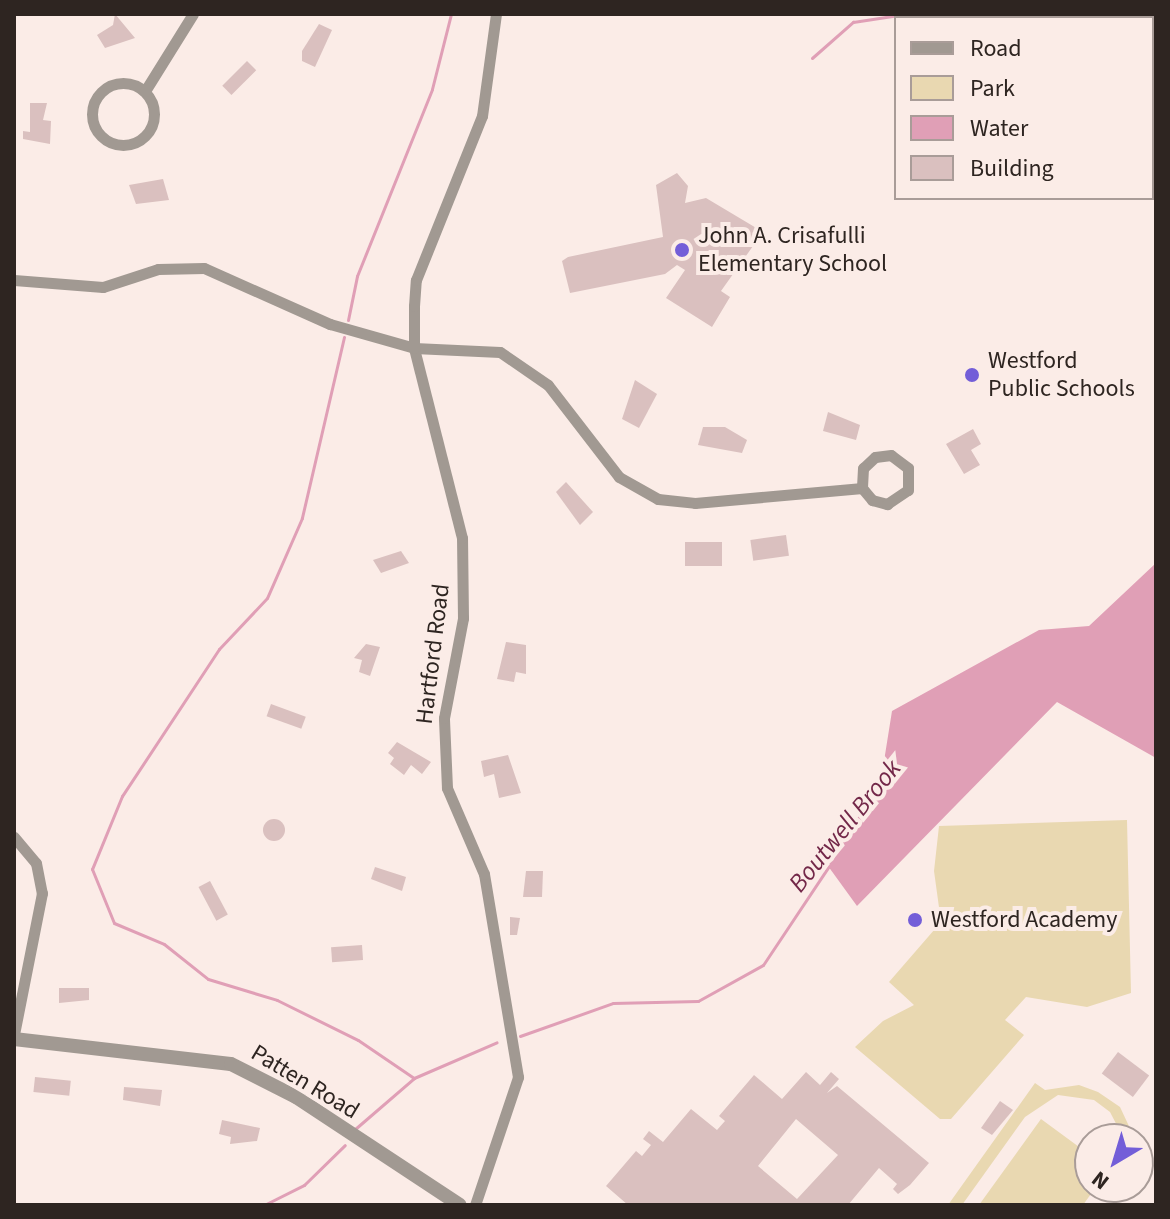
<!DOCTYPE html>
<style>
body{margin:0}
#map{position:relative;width:1170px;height:1219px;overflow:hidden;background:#fbece7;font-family:"Source Sans 3",sans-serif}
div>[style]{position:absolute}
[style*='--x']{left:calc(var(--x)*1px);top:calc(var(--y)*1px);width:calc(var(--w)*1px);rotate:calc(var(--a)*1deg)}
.green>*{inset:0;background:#e9d8b1}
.water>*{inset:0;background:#e09fb6}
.stream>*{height:3px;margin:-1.5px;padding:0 1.5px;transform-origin:1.5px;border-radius:1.5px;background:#e09fb6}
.building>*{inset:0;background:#dac0bf;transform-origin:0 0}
.round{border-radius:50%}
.minor>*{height:11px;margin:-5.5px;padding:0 5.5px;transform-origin:5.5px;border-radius:5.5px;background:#a19992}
.minor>.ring{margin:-5.5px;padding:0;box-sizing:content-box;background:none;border:11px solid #a19992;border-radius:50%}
.tertiary>*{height:14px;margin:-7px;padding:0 7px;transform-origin:7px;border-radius:7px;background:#a19992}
.dots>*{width:22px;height:22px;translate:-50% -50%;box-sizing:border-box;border:4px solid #fbece7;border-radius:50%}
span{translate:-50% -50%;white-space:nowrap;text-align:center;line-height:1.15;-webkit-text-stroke:8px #fbece7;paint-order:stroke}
.poi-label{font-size:24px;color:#2e2521}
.left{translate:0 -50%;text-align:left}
.street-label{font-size:24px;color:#2e2521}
.water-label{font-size:26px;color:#732849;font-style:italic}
.frame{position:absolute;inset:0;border:16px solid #2e2521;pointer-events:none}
.legend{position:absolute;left:894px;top:16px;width:260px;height:184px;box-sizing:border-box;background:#fbece7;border:2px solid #a99c98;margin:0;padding:10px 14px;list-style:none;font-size:24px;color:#2e2521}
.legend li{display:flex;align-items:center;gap:16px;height:40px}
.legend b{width:40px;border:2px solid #a99c98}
.north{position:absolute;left:1074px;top:1123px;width:80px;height:80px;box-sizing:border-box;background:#fbece7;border:2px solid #a99c98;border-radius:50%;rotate:218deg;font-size:22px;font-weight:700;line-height:32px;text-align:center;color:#2e2521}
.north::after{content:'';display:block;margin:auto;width:28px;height:36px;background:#735ed8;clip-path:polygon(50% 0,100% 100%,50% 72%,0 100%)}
</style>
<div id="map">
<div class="green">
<i style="clip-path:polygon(1127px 820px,1131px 993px,1087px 1007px,1026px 997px,1005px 1020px,1024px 1035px,951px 1119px,940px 1119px,855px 1047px,883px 1021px,914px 1005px,889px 982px,941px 922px,934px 871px,939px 826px)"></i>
<i style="clip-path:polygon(1035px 1083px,1045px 1090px,1079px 1085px,1098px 1092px,1120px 1107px,1135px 1139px,1124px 1139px,1110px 1112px,1094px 1100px,1058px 1095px,1025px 1117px,962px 1205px,948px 1205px)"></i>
<i style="clip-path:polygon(1041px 1119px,1090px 1155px,1090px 1187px,1096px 1187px,1083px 1205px,979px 1205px)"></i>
</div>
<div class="water">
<i style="clip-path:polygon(1156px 563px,1156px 758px,1057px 702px,857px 906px,828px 866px,881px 780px,892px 711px,1039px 630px,1089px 626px)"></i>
</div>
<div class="stream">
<i style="--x:1112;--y:14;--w:5;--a:53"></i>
<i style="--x:1152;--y:42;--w:4;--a:0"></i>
<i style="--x:812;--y:58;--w:55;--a:-41.3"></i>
<i style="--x:853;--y:22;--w:53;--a:-8.7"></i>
<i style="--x:348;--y:320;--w:45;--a:-78.4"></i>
<i style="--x:357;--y:276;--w:201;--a:-68.1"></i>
<i style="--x:432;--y:89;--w:77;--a:-75.8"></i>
<i style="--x:344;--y:337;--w:186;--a:103.1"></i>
<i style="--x:302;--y:518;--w:87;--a:113.6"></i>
<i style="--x:267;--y:598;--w:70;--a:133.3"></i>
<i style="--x:219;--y:649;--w:176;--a:123.4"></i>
<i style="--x:122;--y:796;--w:79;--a:112.3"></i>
<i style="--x:92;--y:869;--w:58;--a:67.8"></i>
<i style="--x:114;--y:923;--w:54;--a:22.8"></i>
<i style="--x:164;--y:944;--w:56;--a:38.5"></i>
<i style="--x:208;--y:979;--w:72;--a:16.9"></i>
<i style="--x:277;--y:1000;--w:90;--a:26.3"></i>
<i style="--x:358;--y:1040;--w:68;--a:34.2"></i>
<i style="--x:520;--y:1036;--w:99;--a:-19.5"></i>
<i style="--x:613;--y:1003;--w:85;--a:-1.3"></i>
<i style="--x:698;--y:1001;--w:74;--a:-29"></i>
<i style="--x:763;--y:965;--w:123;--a:-56.3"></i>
<i style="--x:355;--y:1129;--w:78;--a:-40.8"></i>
<i style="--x:414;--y:1078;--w:90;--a:-23.4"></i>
<i style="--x:264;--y:1205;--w:45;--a:-26.6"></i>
<i style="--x:304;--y:1185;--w:57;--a:-44.3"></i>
</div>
<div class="building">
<i style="clip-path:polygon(115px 14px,135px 38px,105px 48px,97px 35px,113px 25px)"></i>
<i style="clip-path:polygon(319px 24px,332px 30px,315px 67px,302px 61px,302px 51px)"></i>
<i style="left:247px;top:61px;width:13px;height:35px;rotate:45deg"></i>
<i style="clip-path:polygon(30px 103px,47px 103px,43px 120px,51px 121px,50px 144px,23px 139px,23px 131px,30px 132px)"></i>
<i style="clip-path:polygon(677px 173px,688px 186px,685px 203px,706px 198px,763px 232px,721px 291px,730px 297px,712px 327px,666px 298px,685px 270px,677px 265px,665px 274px,570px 293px,562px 261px,568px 257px,663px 237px,656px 185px)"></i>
<i style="clip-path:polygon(163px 179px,169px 200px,136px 204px,129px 185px)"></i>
<i style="clip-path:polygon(635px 380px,657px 394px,639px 428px,622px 419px)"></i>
<i style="clip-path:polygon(828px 412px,860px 425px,856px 440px,823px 431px)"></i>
<i style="clip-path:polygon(703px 427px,725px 427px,747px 440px,742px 453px,698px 445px)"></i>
<i style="clip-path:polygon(973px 429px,981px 444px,971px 450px,980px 465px,964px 474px,946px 444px)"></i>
<i style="clip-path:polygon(566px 482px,593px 512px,580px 525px,556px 492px)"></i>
<i style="left:786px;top:535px;width:21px;height:36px;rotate:82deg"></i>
<i style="left:722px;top:542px;width:24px;height:37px;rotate:90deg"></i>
<i style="clip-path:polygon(401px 551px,409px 563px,381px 573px,373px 560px)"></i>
<i style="clip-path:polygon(506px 642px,526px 645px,526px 674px,516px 672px,514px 682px,497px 679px)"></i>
<i style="clip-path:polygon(366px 644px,380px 647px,370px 676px,359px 672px,362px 660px,354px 658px)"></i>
<i style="left:271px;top:704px;width:37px;height:13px;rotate:20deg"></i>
<i style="clip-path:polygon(397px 742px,431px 762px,422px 774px,411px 765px,404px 775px,390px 764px,394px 758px,388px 753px)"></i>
<i style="clip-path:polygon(508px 755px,521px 793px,499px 798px,494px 774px,484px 777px,481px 761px)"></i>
<i class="round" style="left:263px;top:819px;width:22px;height:22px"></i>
<i style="clip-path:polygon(375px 867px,406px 877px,402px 891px,371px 879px)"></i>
<i style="clip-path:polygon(526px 871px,543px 871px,542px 897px,523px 897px)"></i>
<i style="left:210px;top:881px;width:38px;height:13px;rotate:62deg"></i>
<i style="clip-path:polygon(510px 917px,520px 918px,517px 935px,510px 935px)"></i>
<i style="left:362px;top:945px;width:15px;height:31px;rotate:86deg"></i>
<i style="clip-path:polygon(59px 988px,89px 988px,89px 1000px,59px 1003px)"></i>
<i style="left:1118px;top:1052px;width:39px;height:27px;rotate:37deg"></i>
<i style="clip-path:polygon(evenodd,806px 1072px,820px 1085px,831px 1072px,839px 1079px,827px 1093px,837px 1086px,929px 1163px,910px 1185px,898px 1194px,893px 1189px,897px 1184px,879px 1168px,848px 1205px,628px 1205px,606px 1186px,636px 1151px,642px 1156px,651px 1145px,643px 1139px,649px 1131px,663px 1142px,691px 1109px,717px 1130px,725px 1121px,719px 1116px,754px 1075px,782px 1099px,806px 1072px,796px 1119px,838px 1155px,797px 1199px,758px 1166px,796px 1119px)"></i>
<i style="left:35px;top:1077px;width:36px;height:15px;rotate:6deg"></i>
<i style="clip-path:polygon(124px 1087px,162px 1090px,160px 1106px,123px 1100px)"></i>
<i style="clip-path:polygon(1000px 1101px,1013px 1110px,992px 1135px,981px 1128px)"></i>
<i style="clip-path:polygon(222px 1120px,260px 1128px,257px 1141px,230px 1144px,231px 1137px,219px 1134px)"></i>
</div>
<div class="minor">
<i class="ring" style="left:92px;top:83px;width:51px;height:51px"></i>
<i style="--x:145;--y:91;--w:91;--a:-58.1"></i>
<i style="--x:14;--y:280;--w:89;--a:4.5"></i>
<i style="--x:103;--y:287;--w:58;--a:-18.1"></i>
<i style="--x:158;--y:269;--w:46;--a:-1.2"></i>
<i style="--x:204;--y:268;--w:138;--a:24"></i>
<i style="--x:330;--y:324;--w:87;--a:15.9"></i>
<i style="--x:414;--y:348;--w:86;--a:2.7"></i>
<i style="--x:500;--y:352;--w:58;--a:34.5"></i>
<i style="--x:548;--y:385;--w:116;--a:52.3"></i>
<i style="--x:619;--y:477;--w:45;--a:29.4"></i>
<i style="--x:658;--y:499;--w:37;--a:6"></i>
<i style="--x:695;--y:503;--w:168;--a:-5.1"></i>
<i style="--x:862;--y:488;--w:16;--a:50"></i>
<i style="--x:872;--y:500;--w:16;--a:15"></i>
<i style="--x:887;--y:504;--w:25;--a:-34"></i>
<i style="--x:908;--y:490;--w:22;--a:-90"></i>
<i style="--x:908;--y:468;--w:21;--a:-143"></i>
<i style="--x:891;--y:455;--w:16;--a:173"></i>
<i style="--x:875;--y:457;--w:16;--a:137"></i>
<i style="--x:863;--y:468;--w:20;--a:93"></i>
<i style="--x:14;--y:837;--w:34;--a:50"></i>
<i style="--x:36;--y:863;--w:31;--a:79"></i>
<i style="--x:42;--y:893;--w:144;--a:101.2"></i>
<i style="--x:475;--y:1205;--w:135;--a:-71.4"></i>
<i style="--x:518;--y:1077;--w:206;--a:-99.5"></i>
<i style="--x:484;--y:874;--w:94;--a:-113.3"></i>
<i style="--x:447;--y:788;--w:70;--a:-92.5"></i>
<i style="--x:444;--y:718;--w:102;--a:-79.2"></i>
<i style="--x:463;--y:618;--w:80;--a:-90.7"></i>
<i style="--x:462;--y:538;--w:196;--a:-104.2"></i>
<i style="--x:414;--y:348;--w:42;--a:-90"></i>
<i style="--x:414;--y:306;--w:26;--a:-86"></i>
<i style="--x:416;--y:280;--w:177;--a:-68.1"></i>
<i style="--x:482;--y:116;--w:103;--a:-82.2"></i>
</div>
<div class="tertiary">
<i style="--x:14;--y:1039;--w:218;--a:6.6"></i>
<i style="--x:231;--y:1064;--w:73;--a:26.9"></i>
<i style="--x:296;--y:1097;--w:196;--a:33.4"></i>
</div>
<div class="dots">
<i style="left:682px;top:250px;background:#735ed8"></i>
<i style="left:972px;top:375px;background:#735ed8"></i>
<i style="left:915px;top:920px;background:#735ed8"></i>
</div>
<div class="poi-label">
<span class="left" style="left:698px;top:250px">John A. Crisafulli<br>Elementary School</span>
<span class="left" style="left:988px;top:375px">Westford<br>Public Schools</span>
<span class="left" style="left:931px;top:920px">Westford Academy</span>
</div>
<div class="street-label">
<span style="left:433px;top:654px;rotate:-83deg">Hartford Road</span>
<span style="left:305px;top:1082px;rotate:31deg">Patten Road</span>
</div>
<div class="water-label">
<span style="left:845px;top:826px;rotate:-51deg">Boutwell Brook</span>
</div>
<div class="frame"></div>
<ul class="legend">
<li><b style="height:10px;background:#a19992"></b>Road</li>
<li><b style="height:22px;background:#e9d8b1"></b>Park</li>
<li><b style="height:22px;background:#e09fb6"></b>Water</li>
<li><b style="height:22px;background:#dac0bf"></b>Building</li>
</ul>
<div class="north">N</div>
</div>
